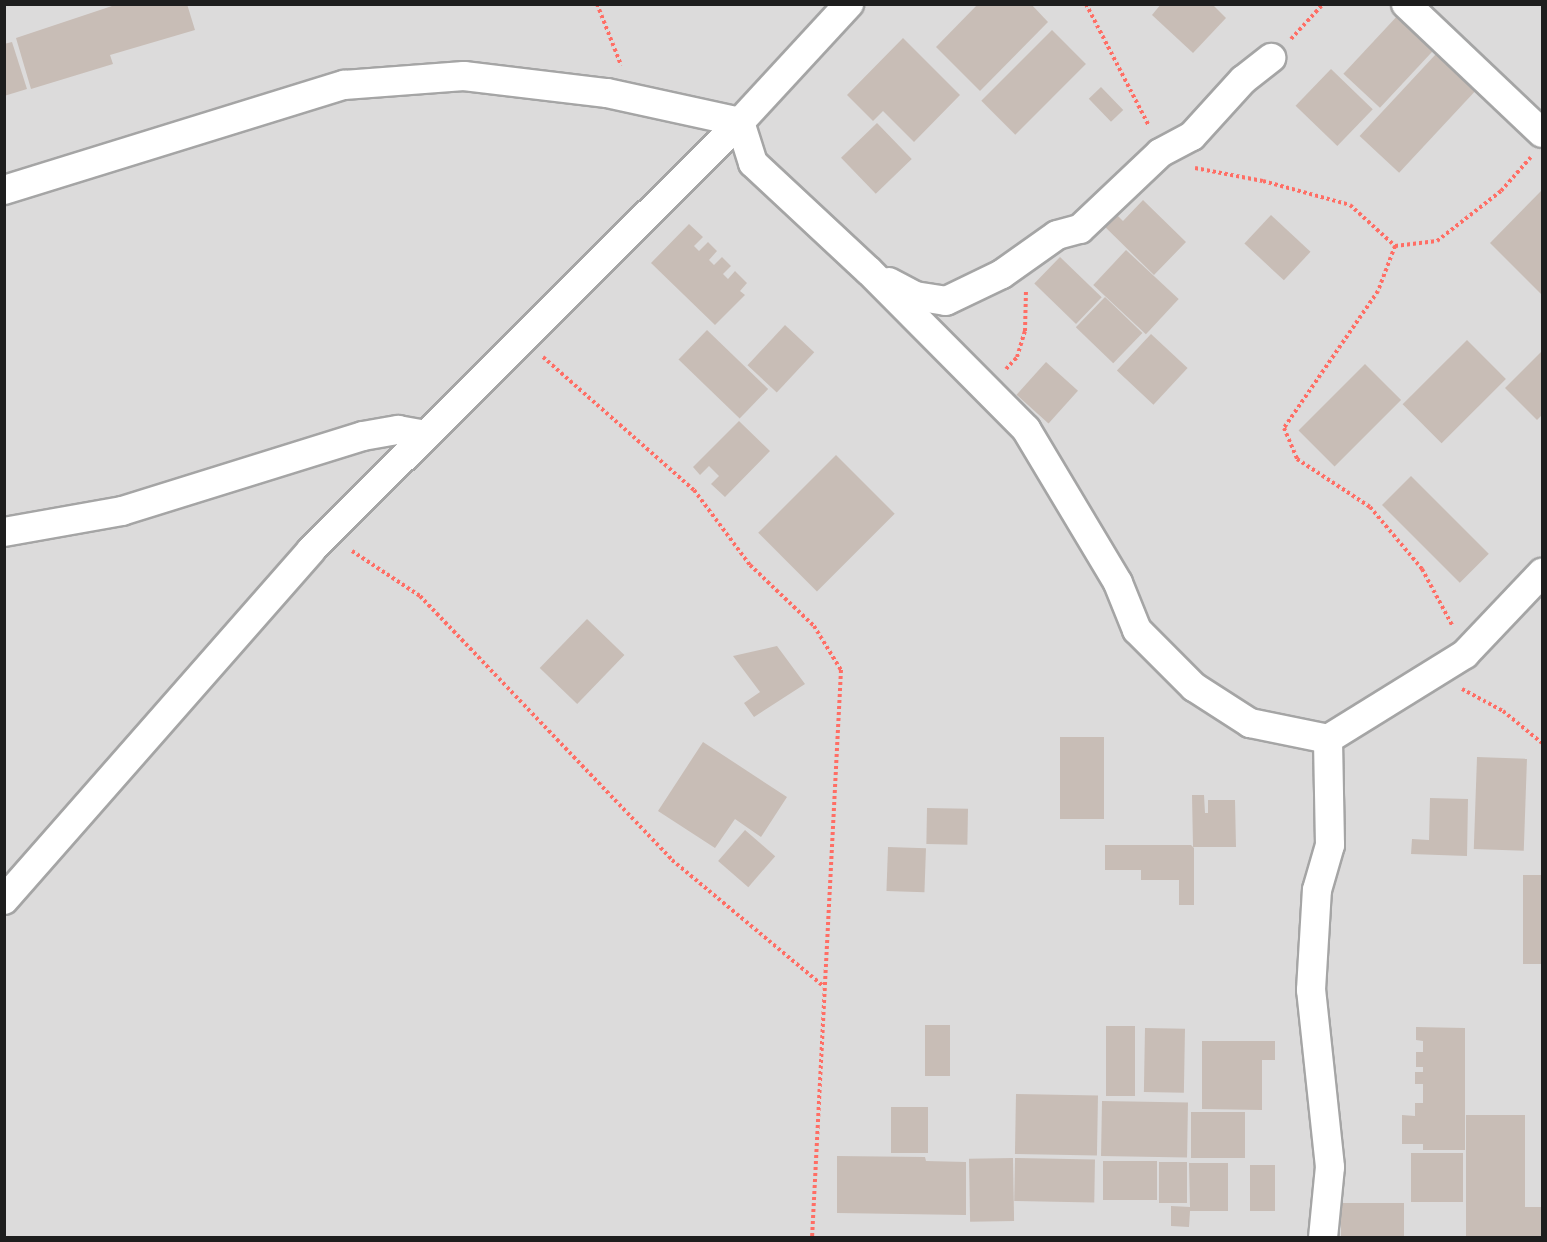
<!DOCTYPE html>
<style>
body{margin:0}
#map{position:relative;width:1547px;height:1242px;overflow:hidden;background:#f0ebe3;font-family:"Varela Round",sans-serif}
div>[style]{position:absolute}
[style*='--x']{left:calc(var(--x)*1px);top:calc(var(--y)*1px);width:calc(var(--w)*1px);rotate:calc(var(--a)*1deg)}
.residential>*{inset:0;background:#dcdbdb;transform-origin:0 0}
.building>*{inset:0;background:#c8bdb6;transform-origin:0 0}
.path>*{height:4px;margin-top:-2px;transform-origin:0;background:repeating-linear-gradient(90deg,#ff6e65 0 3px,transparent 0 6px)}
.roads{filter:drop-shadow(2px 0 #a5a5a5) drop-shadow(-2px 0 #a5a5a5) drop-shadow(0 2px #a5a5a5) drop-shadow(0 -2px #a5a5a5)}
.minor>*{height:28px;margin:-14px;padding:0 14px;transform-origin:14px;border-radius:14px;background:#fff}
span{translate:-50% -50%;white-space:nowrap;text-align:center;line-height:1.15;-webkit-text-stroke:4.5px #fff;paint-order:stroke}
.frame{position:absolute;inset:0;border:6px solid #1e1e1e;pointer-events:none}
</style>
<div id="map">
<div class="residential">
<i style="left:5px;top:5px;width:1537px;height:1233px"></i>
</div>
<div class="building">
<i style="clip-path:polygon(118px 4px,187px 4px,195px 30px,110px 55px,113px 64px,31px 89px,16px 38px)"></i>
<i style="clip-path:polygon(978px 4px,1031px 4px,1048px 22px,980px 91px,936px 47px)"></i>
<i style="clip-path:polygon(1161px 4px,1212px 4px,1226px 18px,1193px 53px,1152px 15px)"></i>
<i style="left:1400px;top:13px;width:50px;height:83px;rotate:43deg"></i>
<i style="left:1052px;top:30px;width:48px;height:100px;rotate:45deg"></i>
<i style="clip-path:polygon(903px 38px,960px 95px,914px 142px,883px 111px,873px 121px,847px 95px)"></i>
<i style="clip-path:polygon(12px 42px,27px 89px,4px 96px,4px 44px)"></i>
<i style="left:1436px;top:54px;width:54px;height:112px;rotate:43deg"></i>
<i style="left:1331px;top:69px;width:58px;height:51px;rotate:44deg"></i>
<i style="left:1101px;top:87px;width:32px;height:17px;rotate:46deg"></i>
<i style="left:877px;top:123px;width:50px;height:50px;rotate:46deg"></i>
<i style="clip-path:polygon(1542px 190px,1542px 295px,1490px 243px)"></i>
<i style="clip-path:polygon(1143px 200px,1186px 242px,1154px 275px,1100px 222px,1112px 210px,1123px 221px)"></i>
<i style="left:1271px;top:215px;width:54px;height:39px;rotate:43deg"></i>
<i style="clip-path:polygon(689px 224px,703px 237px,694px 246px,699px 251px,708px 242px,717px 251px,709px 260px,714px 265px,722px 257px,731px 266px,723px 274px,728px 279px,735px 271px,747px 283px,740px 291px,745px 295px,715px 325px,651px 263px)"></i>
<i style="left:1126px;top:250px;width:72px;height:48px;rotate:43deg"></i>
<i style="left:1060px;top:257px;width:58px;height:37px;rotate:44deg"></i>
<i style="left:1105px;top:297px;width:52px;height:42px;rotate:44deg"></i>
<i style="left:785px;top:325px;width:40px;height:55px;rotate:43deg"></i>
<i style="left:707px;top:330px;width:85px;height:41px;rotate:44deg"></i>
<i style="left:1151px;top:334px;width:50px;height:50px;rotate:43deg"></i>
<i style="left:1467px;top:340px;width:55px;height:91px;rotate:45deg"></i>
<i style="clip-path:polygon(1542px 351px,1542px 415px,1537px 420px,1505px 388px)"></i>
<i style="left:1046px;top:362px;width:43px;height:44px;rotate:42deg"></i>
<i style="left:1365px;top:364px;width:51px;height:94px;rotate:45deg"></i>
<i style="clip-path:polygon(739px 421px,770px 451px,725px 497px,711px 484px,719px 476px,709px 466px,700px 475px,693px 467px)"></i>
<i style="left:836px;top:455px;width:83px;height:110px;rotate:45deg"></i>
<i style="left:1411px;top:476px;width:110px;height:41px;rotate:45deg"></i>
<i style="left:587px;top:619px;width:52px;height:68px;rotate:44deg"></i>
<i style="clip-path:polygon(777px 646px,805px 684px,754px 717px,744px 703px,760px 692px,733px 656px)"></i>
<i style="left:1060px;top:737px;width:44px;height:82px"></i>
<i style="clip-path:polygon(703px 742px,787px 797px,761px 837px,735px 819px,715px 848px,658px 811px)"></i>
<i style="left:1477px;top:757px;width:50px;height:92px;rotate:2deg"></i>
<i style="clip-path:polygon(1192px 795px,1204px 795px,1205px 813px,1208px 813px,1208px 800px,1235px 800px,1236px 847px,1193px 847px)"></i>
<i style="clip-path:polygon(1430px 798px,1468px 799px,1467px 856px,1411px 854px,1412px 839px,1429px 840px)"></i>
<i style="left:927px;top:808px;width:41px;height:36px;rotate:1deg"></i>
<i style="left:745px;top:830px;width:40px;height:41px;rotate:41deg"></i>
<i style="clip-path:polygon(1105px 845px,1191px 845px,1194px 848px,1194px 905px,1179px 905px,1179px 880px,1141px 880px,1141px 870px,1105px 870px)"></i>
<i style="left:888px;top:847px;width:38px;height:44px;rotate:2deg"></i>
<i style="left:1523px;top:875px;width:19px;height:89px"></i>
<i style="left:925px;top:1025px;width:25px;height:51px"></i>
<i style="left:1106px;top:1026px;width:29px;height:70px"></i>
<i style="clip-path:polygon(1416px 1027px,1465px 1028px,1465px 1150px,1423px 1150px,1423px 1144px,1402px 1144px,1402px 1115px,1415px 1116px,1415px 1103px,1423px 1103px,1423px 1084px,1415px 1084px,1415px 1072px,1423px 1072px,1423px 1067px,1416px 1067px,1416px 1052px,1423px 1052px,1423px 1041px,1416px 1040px)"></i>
<i style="left:1145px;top:1028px;width:40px;height:64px;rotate:1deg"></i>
<i style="clip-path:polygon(1202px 1041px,1275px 1041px,1275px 1060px,1262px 1060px,1262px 1110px,1202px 1109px)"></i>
<i style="left:1016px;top:1094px;width:82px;height:60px;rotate:1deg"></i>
<i style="left:1102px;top:1101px;width:86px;height:55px;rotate:1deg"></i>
<i style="left:891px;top:1107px;width:37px;height:46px"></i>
<i style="left:1191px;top:1112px;width:54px;height:46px"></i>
<i style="left:1466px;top:1115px;width:59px;height:123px"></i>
<i style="left:1411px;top:1153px;width:52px;height:49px"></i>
<i style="clip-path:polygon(837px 1156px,925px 1157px,926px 1161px,966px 1162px,966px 1215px,837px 1213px)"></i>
<i style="left:1013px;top:1158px;width:63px;height:44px;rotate:89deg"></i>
<i style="left:1015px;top:1158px;width:80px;height:43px;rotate:1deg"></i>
<i style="left:1103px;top:1161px;width:54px;height:39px"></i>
<i style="left:1159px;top:1162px;width:28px;height:41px"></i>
<i style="clip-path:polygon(1189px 1163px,1228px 1163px,1228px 1211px,1190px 1211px,1189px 1227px,1171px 1226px,1171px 1206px,1190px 1207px)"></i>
<i style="left:1250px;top:1165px;width:25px;height:46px"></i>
<i style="left:1341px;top:1203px;width:63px;height:35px"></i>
<i style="left:1524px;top:1207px;width:18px;height:31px"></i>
</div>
<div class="path">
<i style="--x:597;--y:4;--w:66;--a:68.5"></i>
<i style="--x:1086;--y:4;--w:137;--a:62.7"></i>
<i style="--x:1291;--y:39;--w:47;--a:-47.6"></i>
<i style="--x:1195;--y:168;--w:69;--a:10.8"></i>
<i style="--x:1263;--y:181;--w:90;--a:15.4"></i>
<i style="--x:1350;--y:205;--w:61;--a:42.3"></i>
<i style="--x:1395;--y:246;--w:42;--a:-6.8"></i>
<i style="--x:1437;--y:241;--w:81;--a:-38"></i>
<i style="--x:1501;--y:191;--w:45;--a:-48.6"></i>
<i style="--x:1395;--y:246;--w:48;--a:110.7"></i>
<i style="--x:1378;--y:291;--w:166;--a:124.5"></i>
<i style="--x:1284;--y:428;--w:34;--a:67"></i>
<i style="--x:1297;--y:459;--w:87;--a:33.3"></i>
<i style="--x:1370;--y:507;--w:81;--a:50"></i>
<i style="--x:1422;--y:569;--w:64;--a:61.8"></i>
<i style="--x:543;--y:357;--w:201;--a:41.4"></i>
<i style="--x:694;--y:490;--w:94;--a:53.3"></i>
<i style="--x:750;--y:565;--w:88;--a:43.6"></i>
<i style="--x:814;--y:626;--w:52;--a:58.5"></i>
<i style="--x:841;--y:670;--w:569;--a:92.92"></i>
<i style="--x:1006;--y:369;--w:16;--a:-47"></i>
<i style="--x:1017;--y:357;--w:27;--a:-73"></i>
<i style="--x:1025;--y:331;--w:40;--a:-88.6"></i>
<i style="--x:352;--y:551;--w:82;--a:33.5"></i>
<i style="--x:420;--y:596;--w:365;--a:46.3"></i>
<i style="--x:672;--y:860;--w:197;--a:39.8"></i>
<i style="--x:1462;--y:689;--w:47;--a:28.2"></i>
<i style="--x:1503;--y:711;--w:50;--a:39.4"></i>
</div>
<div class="roads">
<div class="minor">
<i style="--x:1406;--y:4;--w:187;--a:43.5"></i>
<i style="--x:4;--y:190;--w:356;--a:-17.2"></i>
<i style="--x:344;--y:85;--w:120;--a:-4.3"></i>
<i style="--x:464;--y:76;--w:144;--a:6.8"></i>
<i style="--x:607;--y:93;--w:136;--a:12.3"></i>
<i style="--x:740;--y:122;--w:43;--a:72.4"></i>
<i style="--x:753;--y:163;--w:158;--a:43"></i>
<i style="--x:869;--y:271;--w:223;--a:45.2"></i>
<i style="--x:1026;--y:429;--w:179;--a:59.1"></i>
<i style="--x:1118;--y:583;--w:51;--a:68"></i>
<i style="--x:1137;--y:630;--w:81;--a:45"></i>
<i style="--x:1194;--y:687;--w:67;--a:32.7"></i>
<i style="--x:1250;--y:723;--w:80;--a:11.6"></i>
<i style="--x:889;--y:282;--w:30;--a:28"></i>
<i style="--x:915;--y:296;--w:31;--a:9"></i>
<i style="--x:946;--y:301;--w:62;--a:-25.7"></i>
<i style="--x:1002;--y:274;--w:67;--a:-35.3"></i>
<i style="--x:1057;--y:235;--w:24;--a:-15"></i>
<i style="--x:1080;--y:229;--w:110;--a:-43.5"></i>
<i style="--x:1160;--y:153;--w:36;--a:-28"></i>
<i style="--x:1192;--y:136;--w:76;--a:-47.7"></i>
<i style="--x:1243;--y:80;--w:36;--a:-38"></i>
<i style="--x:4;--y:532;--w:120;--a:-10.1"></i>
<i style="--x:122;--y:511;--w:252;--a:-17.3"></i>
<i style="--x:363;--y:436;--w:36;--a:-10"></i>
<i style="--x:398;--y:430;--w:27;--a:10"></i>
<i style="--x:4;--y:900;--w:466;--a:-48.7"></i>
<i style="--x:311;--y:550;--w:606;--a:-44.93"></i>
<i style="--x:740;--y:122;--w:161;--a:-47.3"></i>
<i style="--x:1323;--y:1238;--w:71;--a:-84.4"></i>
<i style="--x:1330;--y:1167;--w:178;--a:-96.1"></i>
<i style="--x:1311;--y:990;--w:100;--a:-86.6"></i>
<i style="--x:1317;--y:890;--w:47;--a:-73.9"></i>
<i style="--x:1330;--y:845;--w:106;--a:-91.1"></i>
<i style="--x:1328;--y:739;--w:161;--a:-31.8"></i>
<i style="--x:1465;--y:654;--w:112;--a:-46.5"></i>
</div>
</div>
<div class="frame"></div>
</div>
